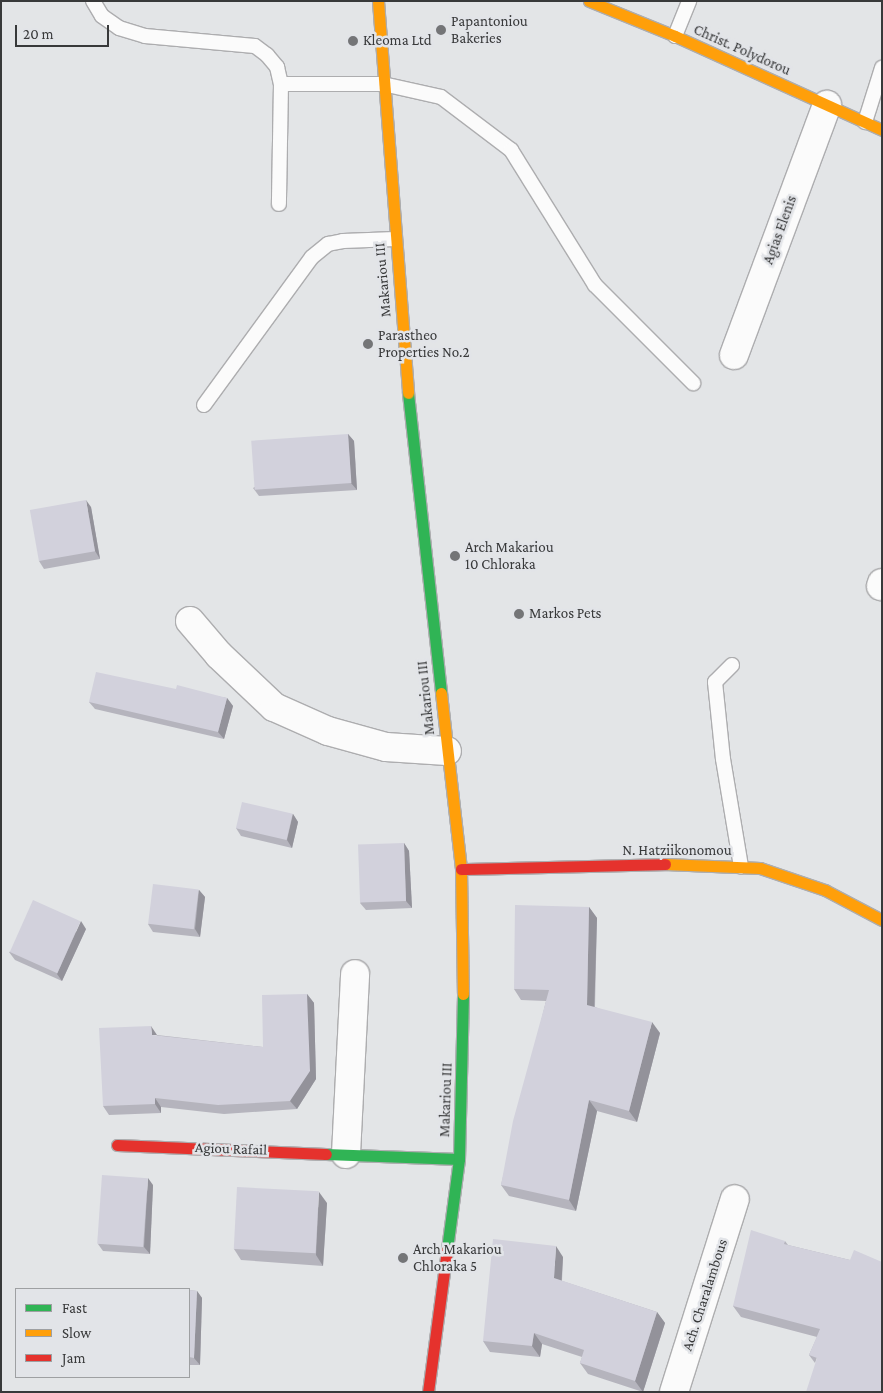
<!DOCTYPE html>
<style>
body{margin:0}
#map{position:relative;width:883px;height:1393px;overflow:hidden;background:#e3e5e7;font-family:"Crimson Pro",serif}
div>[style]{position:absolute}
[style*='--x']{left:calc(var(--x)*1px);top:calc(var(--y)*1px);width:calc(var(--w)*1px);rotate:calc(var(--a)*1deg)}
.roads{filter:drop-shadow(1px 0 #adadaf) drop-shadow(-1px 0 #adadaf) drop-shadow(0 1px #adadaf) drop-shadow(0 -1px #adadaf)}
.lane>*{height:14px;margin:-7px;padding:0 7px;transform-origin:7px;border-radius:7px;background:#fbfbfb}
.street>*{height:28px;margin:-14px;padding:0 14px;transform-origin:14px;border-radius:14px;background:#fbfbfb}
.fast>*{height:11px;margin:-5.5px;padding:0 5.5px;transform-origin:5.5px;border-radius:5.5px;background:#30b455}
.slow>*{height:11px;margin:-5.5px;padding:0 5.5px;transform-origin:5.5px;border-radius:5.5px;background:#ff9f0a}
.jam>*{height:11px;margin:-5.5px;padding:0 5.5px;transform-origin:5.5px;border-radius:5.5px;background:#e5322d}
.wall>*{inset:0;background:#b5b4bd}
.shaded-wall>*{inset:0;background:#93929a}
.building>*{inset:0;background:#d2d1dc;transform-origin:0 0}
.dots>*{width:14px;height:14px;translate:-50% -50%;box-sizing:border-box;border:2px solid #e2e4e8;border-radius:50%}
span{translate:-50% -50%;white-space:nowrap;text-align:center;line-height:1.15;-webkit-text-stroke:5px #e2e4e8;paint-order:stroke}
.poi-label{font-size:15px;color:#38393a}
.left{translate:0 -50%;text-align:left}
.street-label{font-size:15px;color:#38393a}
.frame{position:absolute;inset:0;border:2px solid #38393a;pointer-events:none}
.legend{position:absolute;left:15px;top:1288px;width:175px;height:90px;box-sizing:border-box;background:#e2e4e8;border:1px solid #9ea0a2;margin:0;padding:6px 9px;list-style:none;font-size:15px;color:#38393a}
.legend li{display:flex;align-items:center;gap:10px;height:25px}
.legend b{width:25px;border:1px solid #9ea0a2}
.scale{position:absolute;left:15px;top:25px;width:94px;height:22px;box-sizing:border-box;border:2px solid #38393a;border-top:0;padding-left:6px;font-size:15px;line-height:18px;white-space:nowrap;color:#38393a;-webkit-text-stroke:4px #e2e4e8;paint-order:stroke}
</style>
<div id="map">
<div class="roads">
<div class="lane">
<i style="--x:93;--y:1;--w:17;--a:59"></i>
<i style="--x:102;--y:16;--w:21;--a:35"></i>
<i style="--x:119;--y:28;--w:27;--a:17"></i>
<i style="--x:145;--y:36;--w:110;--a:5.2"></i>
<i style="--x:255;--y:46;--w:15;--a:37"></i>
<i style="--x:267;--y:55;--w:16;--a:50"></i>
<i style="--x:277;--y:67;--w:17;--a:77"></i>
<i style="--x:281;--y:84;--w:120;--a:91"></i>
<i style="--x:675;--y:36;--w:38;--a:-68"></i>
<i style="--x:281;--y:84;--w:102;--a:0"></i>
<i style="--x:383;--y:84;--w:59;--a:12.6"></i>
<i style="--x:441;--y:97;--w:88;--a:37.1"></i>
<i style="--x:511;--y:150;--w:159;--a:58.1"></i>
<i style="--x:595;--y:285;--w:139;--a:45"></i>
<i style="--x:865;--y:122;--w:57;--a:-72.5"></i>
<i style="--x:204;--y:405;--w:183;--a:-53.9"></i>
<i style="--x:312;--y:257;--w:21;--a:-39"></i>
<i style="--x:328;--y:244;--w:15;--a:-11"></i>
<i style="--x:343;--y:241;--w:52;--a:-2.2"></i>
<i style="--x:732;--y:665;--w:24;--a:135"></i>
<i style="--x:715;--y:682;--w:77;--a:84.1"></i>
<i style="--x:723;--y:759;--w:109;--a:80.5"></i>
</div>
<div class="street">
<i style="--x:734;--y:355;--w:267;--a:-69.6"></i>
<i style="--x:881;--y:586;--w:3;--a:-72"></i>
<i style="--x:190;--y:621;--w:45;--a:49.5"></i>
<i style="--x:219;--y:655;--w:76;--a:43.4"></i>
<i style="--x:274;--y:707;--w:59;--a:24"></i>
<i style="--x:328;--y:731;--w:60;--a:15.4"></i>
<i style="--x:386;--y:747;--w:61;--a:3.8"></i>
<i style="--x:346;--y:1154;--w:180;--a:-87.1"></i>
<i style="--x:674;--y:1392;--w:202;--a:-72.5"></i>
</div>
<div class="fast">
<i style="--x:408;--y:393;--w:302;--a:83.7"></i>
<i style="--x:326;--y:1154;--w:133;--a:2.2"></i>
<i style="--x:447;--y:1249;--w:91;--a:-82.4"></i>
<i style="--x:459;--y:1159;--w:165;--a:-88.6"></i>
</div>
<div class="slow">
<i style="--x:378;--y:1;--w:393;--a:85.6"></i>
<i style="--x:589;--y:1;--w:93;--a:22.1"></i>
<i style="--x:675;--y:36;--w:227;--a:24.4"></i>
<i style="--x:441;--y:693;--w:177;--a:83.5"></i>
<i style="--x:461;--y:869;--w:125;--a:89.1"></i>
<i style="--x:665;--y:864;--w:95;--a:2.4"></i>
<i style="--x:760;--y:868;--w:69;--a:18.7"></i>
<i style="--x:825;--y:890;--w:64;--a:27.8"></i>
</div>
<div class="jam">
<i style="--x:461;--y:869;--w:204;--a:-1.4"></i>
<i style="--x:117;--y:1145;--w:209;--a:2.5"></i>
<i style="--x:428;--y:1392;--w:144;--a:-82.4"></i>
</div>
</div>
<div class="wall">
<i style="clip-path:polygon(348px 434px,354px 441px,357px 490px,259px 496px,253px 488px)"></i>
<i style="clip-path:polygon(91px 507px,100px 559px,44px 569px,39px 561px)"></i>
<i style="clip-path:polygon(176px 689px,227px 698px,233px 706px,224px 739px,95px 709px,89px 702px)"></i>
<i style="clip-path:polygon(293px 814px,298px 822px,292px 848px,241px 836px,236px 828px)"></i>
<i style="clip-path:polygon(404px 843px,409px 851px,412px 908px,366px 910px,360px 903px)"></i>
<i style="clip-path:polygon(199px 890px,205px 897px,200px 937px,153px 932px,148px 924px)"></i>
<i style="clip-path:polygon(589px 907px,597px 918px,595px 1007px,660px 1033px,637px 1122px,597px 1111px,576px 1211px,509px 1196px,501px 1185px,546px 1001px,521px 1000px,514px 989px)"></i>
<i style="clip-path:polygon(86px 929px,62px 981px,15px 960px,9px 952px)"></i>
<i style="clip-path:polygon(307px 994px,314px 1003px,316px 1079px,297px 1109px,224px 1114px,161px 1107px,161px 1113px,109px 1115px,103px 1106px,157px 1035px,263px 1047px)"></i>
<i style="clip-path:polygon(153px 1185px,150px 1254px,103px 1251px,98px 1244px)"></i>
<i style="clip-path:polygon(327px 1203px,323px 1266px,241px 1260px,234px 1249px)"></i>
<i style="clip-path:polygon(785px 1241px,788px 1245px,850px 1260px,815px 1363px,809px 1355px,817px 1337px,741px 1317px,733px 1306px)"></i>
<i style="clip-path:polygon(563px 1257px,562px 1281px,657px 1312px,665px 1323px,643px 1392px,588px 1374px,580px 1363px,582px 1357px,542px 1344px,540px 1357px,490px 1352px,483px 1341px)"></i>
<i style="clip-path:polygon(189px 1290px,197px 1291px,202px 1298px,200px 1365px,189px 1365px)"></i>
</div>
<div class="shaded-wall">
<i style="clip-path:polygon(348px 434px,354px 441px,357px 490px,351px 483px)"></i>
<i style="clip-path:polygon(86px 500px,91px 507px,100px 559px,95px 551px)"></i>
<i style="clip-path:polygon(227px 698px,233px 706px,224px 739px,218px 732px)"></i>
<i style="clip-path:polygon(293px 814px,298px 822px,292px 848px,287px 840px)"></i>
<i style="clip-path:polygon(404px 843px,409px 851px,412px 908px,406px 901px)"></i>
<i style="clip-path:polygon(199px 890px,205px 897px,200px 937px,195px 929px)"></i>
<i style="clip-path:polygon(589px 907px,597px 918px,594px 1016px,587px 1005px)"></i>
<i style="clip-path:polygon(81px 921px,86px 929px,62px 981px,57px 974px)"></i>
<i style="clip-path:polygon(307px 994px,314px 1003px,316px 1079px,297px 1109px,290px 1101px)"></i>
<i style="clip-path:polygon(652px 1022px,660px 1033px,637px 1122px,629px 1111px)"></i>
<i style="clip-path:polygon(151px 1026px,157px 1035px,152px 1035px)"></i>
<i style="clip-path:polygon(155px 1098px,161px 1107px,161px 1113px,155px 1104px)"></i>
<i style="clip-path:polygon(589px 1100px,597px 1111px,576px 1211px,569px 1200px)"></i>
<i style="clip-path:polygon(148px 1178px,153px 1185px,150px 1254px,144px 1247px)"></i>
<i style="clip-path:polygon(319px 1192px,327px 1203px,323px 1266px,316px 1255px)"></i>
<i style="clip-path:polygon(556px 1246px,563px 1257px,561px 1289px,554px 1278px)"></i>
<i style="clip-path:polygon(197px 1291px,202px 1298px,200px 1365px,194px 1358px)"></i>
<i style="clip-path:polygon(657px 1312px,665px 1323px,643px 1392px,635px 1381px)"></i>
<i style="clip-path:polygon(534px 1333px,542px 1344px,540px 1357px,532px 1346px)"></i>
</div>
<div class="building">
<i style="left:348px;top:434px;width:49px;height:97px;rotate:86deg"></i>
<i style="left:86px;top:500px;width:52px;height:57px;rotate:80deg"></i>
<i style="clip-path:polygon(96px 672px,176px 689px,177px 685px,227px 698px,218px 732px,89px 702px)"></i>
<i style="left:242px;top:802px;width:52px;height:27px;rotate:13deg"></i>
<i style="left:404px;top:843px;width:58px;height:46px;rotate:88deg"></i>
<i style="left:153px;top:884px;width:46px;height:40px;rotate:7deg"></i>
<i style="left:33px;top:900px;width:52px;height:57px;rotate:24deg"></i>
<i style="clip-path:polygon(515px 905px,589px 907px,587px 1005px,652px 1022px,629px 1111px,589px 1100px,569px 1200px,501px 1185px,513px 1121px,549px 990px,514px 989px)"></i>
<i style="clip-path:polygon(307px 994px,310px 1071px,290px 1101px,218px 1105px,155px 1098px,155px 1104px,103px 1106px,99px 1028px,151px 1026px,152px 1035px,263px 1047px,262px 995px)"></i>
<i style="left:102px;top:1175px;width:46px;height:69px;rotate:4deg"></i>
<i style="left:237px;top:1187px;width:82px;height:62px;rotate:3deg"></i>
<i style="clip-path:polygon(751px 1230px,785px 1241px,784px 1244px,850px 1260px,854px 1250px,882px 1262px,882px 1392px,806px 1392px,817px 1358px,809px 1355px,820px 1329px,733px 1306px)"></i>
<i style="clip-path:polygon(493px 1239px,556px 1246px,554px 1278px,657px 1312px,635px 1381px,580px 1363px,584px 1350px,534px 1333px,532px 1346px,483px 1341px)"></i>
<i style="clip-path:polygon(189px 1290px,197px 1291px,194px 1358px,189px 1357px)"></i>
</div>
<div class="dots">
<i style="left:441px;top:30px;background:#747577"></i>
<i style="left:353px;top:41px;background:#747577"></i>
<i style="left:368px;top:344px;background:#747577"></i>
<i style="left:455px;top:556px;background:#747577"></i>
<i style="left:519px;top:614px;background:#747577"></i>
<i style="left:403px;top:1258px;background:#747577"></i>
</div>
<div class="poi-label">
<span class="left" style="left:451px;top:30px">Papantoniou<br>Bakeries</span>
<span class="left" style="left:363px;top:41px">Kleoma Ltd</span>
<span class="left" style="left:378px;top:344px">Parastheo<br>Properties No.2</span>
<span class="left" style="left:465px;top:556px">Arch Makariou<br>10 Chloraka</span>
<span class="left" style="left:529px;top:614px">Markos Pets</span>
<span class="left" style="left:413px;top:1258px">Arch Makariou<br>Chloraka 5</span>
</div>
<div class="street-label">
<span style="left:742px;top:50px;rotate:24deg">Christ. Polydorou</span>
<span style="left:780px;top:230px;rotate:-70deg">Agias Elenis</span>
<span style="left:383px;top:280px;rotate:-95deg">Makariou III</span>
<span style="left:426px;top:698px;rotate:-96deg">Makariou III</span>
<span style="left:677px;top:851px">N. Hatziikonomou</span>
<span style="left:446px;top:1100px;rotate:-88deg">Makariou III</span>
<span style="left:231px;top:1149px;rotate:2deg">Agiou Rafail</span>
<span style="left:705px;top:1295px;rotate:-72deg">Ach. Charalambous</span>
</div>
<div class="frame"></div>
<ul class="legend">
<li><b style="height:6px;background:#30b455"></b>Fast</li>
<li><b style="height:6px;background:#ff9f0a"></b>Slow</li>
<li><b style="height:6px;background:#e5322d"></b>Jam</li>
</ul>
<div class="scale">20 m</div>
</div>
